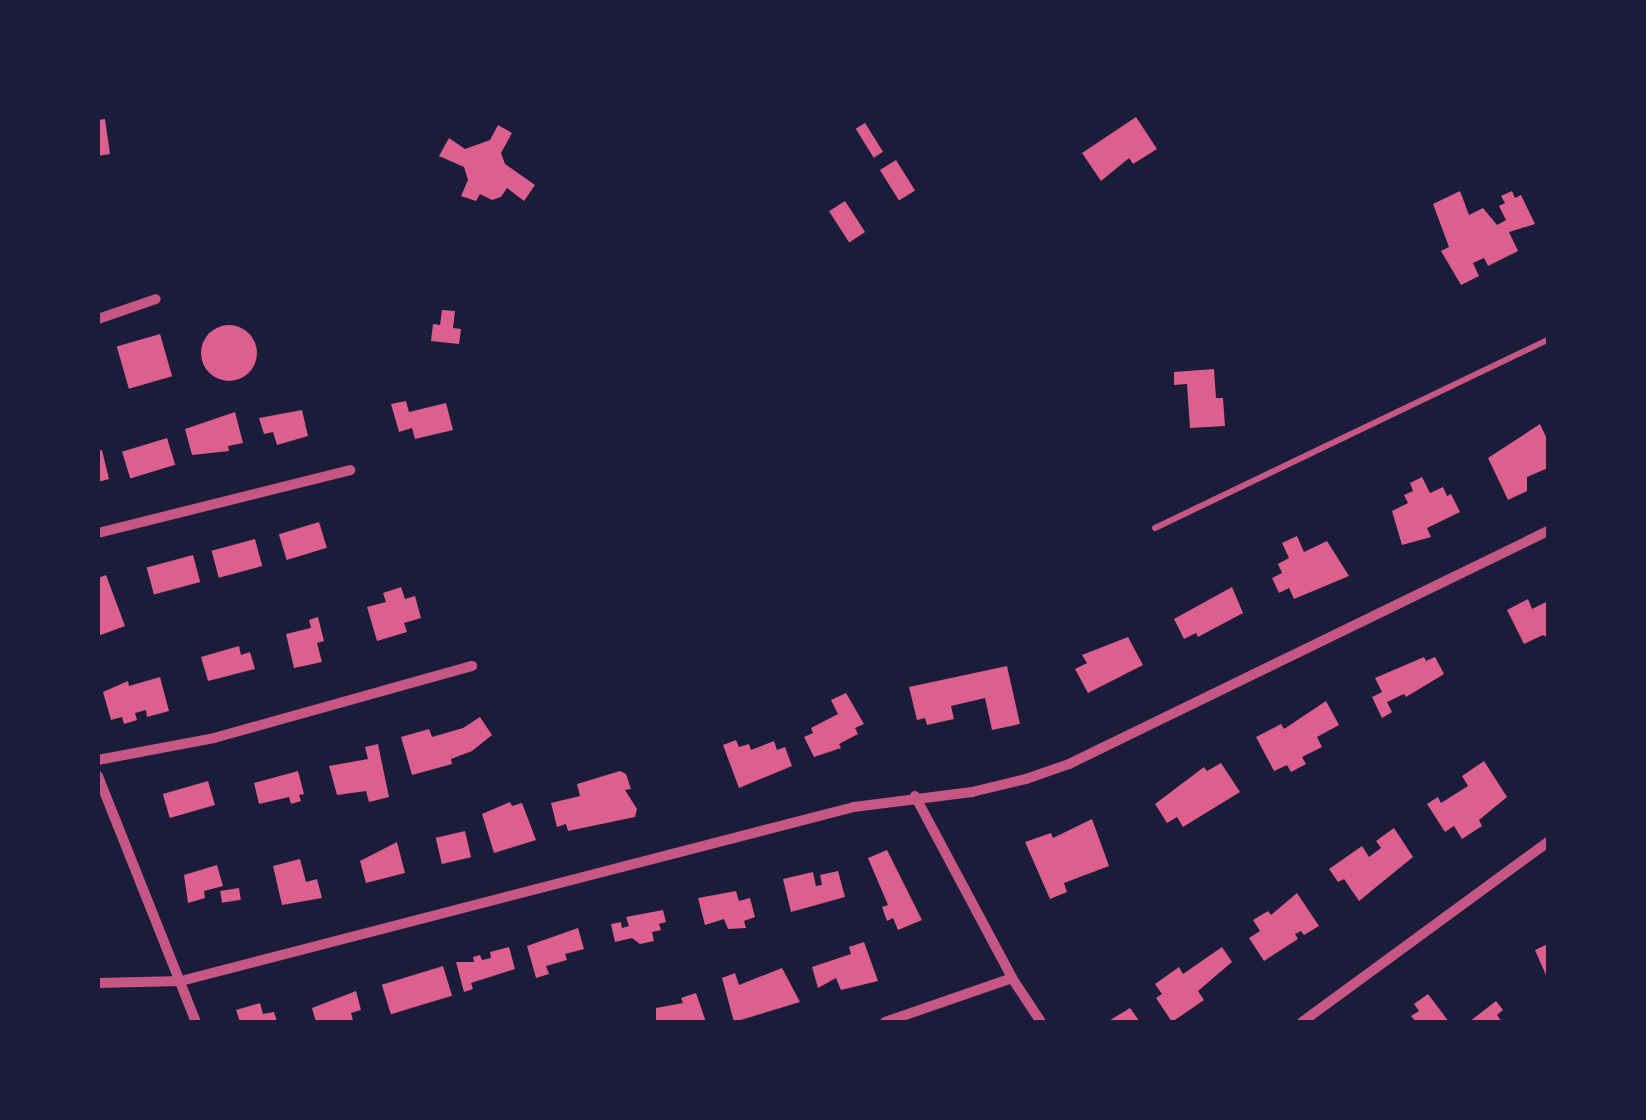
<!DOCTYPE html>
<style>
body{margin:0}
#map{position:relative;width:1646px;height:1120px;overflow:hidden;background:#1b1b3a;font-family:"Archivo Narrow",sans-serif}
div>[style]{position:absolute}
[style*='--x']{left:calc(var(--x)*1px);top:calc(var(--y)*1px);width:calc(var(--w)*1px);rotate:calc(var(--a)*1deg)}
.building>*{inset:0;background:#dd5f8e;transform-origin:0 0}
.round{border-radius:50%}
.service>*{height:6px;margin:-3px;padding:0 3px;transform-origin:3px;border-radius:3px;background:#c65784}
.minor>*{height:10px;margin:-5px;padding:0 5px;transform-origin:5px;border-radius:5px;background:#c65784}
span{translate:-50% -50%;white-space:nowrap;text-align:center;line-height:1.15;-webkit-text-stroke:9px #1b1b3a;paint-order:stroke}
.frame{position:absolute;inset:0;border:100px solid #1b1b3a;pointer-events:none}
</style>
<div id="map">
<div class="building">
<i style="clip-path:polygon(1136px 117px,1157px 149px,1133px 164px,1129px 158px,1101px 181px,1082px 153px)"></i>
<i style="clip-path:polygon(105px 119px,110px 154px,98px 156px,98px 120px)"></i>
<i style="left:865px;top:123px;width:34px;height:11px;rotate:58deg"></i>
<i style="clip-path:polygon(498px 125px,512px 133px,501px 153px,505px 164px,535px 185px,524px 201px,507px 188px,501px 197px,492px 200px,480px 194px,476px 201px,461px 196px,468px 180px,464px 167px,439px 156px,449px 138px,465px 149px,490px 140px)"></i>
<i style="left:896px;top:160px;width:36px;height:19px;rotate:58deg"></i>
<i style="clip-path:polygon(1460px 191px,1469px 215px,1483px 208px,1497px 225px,1506px 220px,1499px 206px,1505px 203px,1501px 196px,1512px 191px,1515px 198px,1521px 195px,1535px 224px,1509px 232px,1518px 251px,1488px 266px,1484px 258px,1473px 263px,1479px 276px,1461px 285px,1441px 251px,1449px 247px,1433px 204px)"></i>
<i style="left:845px;top:201px;width:37px;height:19px;rotate:57deg"></i>
<i style="clip-path:polygon(442px 310px,455px 311px,453px 328px,461px 329px,459px 344px,431px 341px,433px 324px,440px 325px)"></i>
<i class="round" style="left:201px;top:325px;width:56px;height:56px"></i>
<i style="left:160px;top:334px;width:44px;height:45px;rotate:74deg"></i>
<i style="clip-path:polygon(1214px 369px,1216px 398px,1223px 398px,1225px 426px,1190px 428px,1187px 384px,1174px 385px,1174px 372px)"></i>
<i style="clip-path:polygon(406px 401px,409px 412px,446px 403px,453px 430px,415px 439px,412px 428px,399px 432px,391px 404px)"></i>
<i style="clip-path:polygon(302px 410px,308px 436px,277px 445px,273px 432px,264px 434px,259px 418px)"></i>
<i style="clip-path:polygon(235px 412px,243px 443px,228px 446px,229px 451px,192px 455px,185px 429px)"></i>
<i style="clip-path:polygon(1540px 424px,1548px 441px,1548px 468px,1527px 477px,1527px 491px,1508px 500px,1488px 458px)"></i>
<i style="left:167px;top:438px;width:28px;height:47px;rotate:73deg"></i>
<i style="clip-path:polygon(102px 450px,109px 479px,98px 482px,98px 451px)"></i>
<i style="clip-path:polygon(1422px 477px,1430px 493px,1443px 487px,1447px 496px,1451px 494px,1460px 512px,1427px 528px,1431px 537px,1402px 545px,1392px 511px,1408px 503px,1404px 495px,1413px 491px,1410px 483px)"></i>
<i style="left:319px;top:522px;width:27px;height:42px;rotate:73deg"></i>
<i style="clip-path:polygon(1297px 536px,1304px 552px,1327px 541px,1349px 576px,1294px 599px,1289px 588px,1279px 593px,1272px 578px,1282px 573px,1278px 564px,1289px 558px,1282px 543px)"></i>
<i style="left:255px;top:539px;width:28px;height:45px;rotate:75deg"></i>
<i style="left:193px;top:555px;width:28px;height:48px;rotate:75deg"></i>
<i style="clip-path:polygon(106px 575px,125px 626px,98px 636px,98px 578px)"></i>
<i style="clip-path:polygon(401px 587px,405px 599px,415px 596px,421px 618px,404px 623px,407px 632px,377px 641px,367px 607px,386px 602px,383px 593px)"></i>
<i style="clip-path:polygon(1232px 587px,1243px 613px,1198px 637px,1196px 633px,1184px 639px,1174px 619px)"></i>
<i style="clip-path:polygon(1528px 599px,1532px 609px,1548px 601px,1548px 638px,1543px 635px,1524px 644px,1507px 610px)"></i>
<i style="clip-path:polygon(318px 617px,324px 641px,317px 643px,322px 662px,294px 668px,286px 634px,311px 628px,309px 620px)"></i>
<i style="clip-path:polygon(1128px 637px,1143px 665px,1088px 693px,1075px 669px,1087px 663px,1082px 655px)"></i>
<i style="clip-path:polygon(239px 646px,241px 655px,250px 652px,255px 669px,208px 681px,201px 657px)"></i>
<i style="clip-path:polygon(1424px 657px,1426px 661px,1435px 657px,1444px 674px,1406px 697px,1404px 694px,1387px 702px,1392px 712px,1382px 718px,1372px 697px,1382px 692px,1375px 678px)"></i>
<i style="clip-path:polygon(1007px 666px,1020px 724px,992px 730px,985px 698px,951px 706px,954px 719px,927px 725px,925px 718px,917px 720px,909px 687px)"></i>
<i style="clip-path:polygon(160px 677px,169px 711px,147px 717px,146px 710px,135px 713px,137px 720px,124px 724px,122px 717px,111px 720px,103px 692px,128px 681px,129px 686px)"></i>
<i style="clip-path:polygon(846px 693px,864px 724px,855px 728px,858px 734px,839px 744px,841px 748px,814px 757px,804px 737px,813px 733px,811px 728px,838px 714px,831px 700px)"></i>
<i style="clip-path:polygon(1326px 701px,1339px 725px,1317px 737px,1322px 747px,1302px 757px,1306px 764px,1291px 772px,1287px 765px,1274px 771px,1256px 737px,1281px 724px,1284px 729px)"></i>
<i style="clip-path:polygon(480px 717px,492px 735px,472px 751px,451px 759px,452px 764px,412px 775px,401px 737px,429px 729px,432px 737px,463px 728px)"></i>
<i style="clip-path:polygon(736px 740px,739px 747px,749px 744px,751px 750px,774px 741px,777px 750px,785px 747px,792px 766px,739px 788px,723px 745px)"></i>
<i style="clip-path:polygon(378px 744px,389px 797px,369px 802px,366px 791px,337px 795px,329px 766px,368px 759px,365px 747px)"></i>
<i style="clip-path:polygon(1484px 761px,1507px 797px,1479px 820px,1482px 826px,1462px 839px,1454px 826px,1445px 832px,1427px 804px,1438px 797px,1441px 803px,1468px 786px,1462px 776px)"></i>
<i style="clip-path:polygon(1221px 763px,1240px 792px,1183px 827px,1177px 817px,1167px 823px,1155px 804px,1204px 767px,1207px 771px)"></i>
<i style="clip-path:polygon(298px 771px,304px 794px,299px 795px,301px 801px,291px 804px,289px 797px,259px 804px,254px 783px)"></i>
<i style="clip-path:polygon(620px 771px,626px 774px,631px 789px,625px 790px,637px 809px,635px 817px,568px 831px,566px 824px,557px 827px,551px 803px,580px 796px,577px 784px)"></i>
<i style="left:208px;top:781px;width:25px;height:47px;rotate:74deg"></i>
<i style="clip-path:polygon(510px 802px,512px 806px,522px 803px,536px 840px,494px 853px,482px 814px)"></i>
<i style="clip-path:polygon(1092px 819px,1109px 866px,1064px 883px,1067px 892px,1050px 899px,1025px 842px,1051px 833px,1053px 838px)"></i>
<i style="clip-path:polygon(1394px 828px,1413px 857px,1359px 901px,1344px 879px,1338px 882px,1329px 869px,1362px 846px,1369px 857px,1381px 848px,1376px 841px)"></i>
<i style="left:465px;top:831px;width:27px;height:30px;rotate:77deg"></i>
<i style="clip-path:polygon(397px 842px,405px 873px,366px 883px,360px 861px)"></i>
<i style="clip-path:polygon(887px 850px,922px 920px,898px 930px,893px 918px,887px 921px,882px 907px,888px 905px,868px 858px)"></i>
<i style="clip-path:polygon(300px 859px,306px 882px,317px 879px,322px 898px,282px 905px,273px 866px)"></i>
<i style="clip-path:polygon(217px 865px,223px 886px,204px 891px,205px 898px,188px 903px,184px 875px)"></i>
<i style="clip-path:polygon(838px 871px,845px 897px,791px 912px,783px 879px,813px 872px,816px 886px,822px 885px,820px 875px)"></i>
<i style="left:239px;top:888px;width:12px;height:19px;rotate:81deg"></i>
<i style="clip-path:polygon(736px 891px,739px 901px,750px 898px,755px 917px,744px 921px,746px 928px,728px 929px,724px 919px,705px 925px,698px 898px)"></i>
<i style="clip-path:polygon(1297px 893px,1319px 926px,1304px 935px,1301px 931px,1295px 934px,1298px 939px,1264px 961px,1249px 938px,1260px 931px,1253px 920px,1268px 911px,1271px 915px)"></i>
<i style="clip-path:polygon(663px 910px,666px 922px,659px 924px,661px 930px,652px 932px,654px 941px,640px 944px,632px 938px,615px 942px,611px 924px,621px 922px,622px 928px,629px 926px,626px 917px)"></i>
<i style="clip-path:polygon(578px 928px,584px 949px,565px 954px,567px 960px,546px 966px,549px 974px,536px 978px,527px 946px)"></i>
<i style="clip-path:polygon(864px 942px,878px 981px,841px 990px,836px 978px,818px 988px,812px 967px,851px 954px,849px 947px)"></i>
<i style="clip-path:polygon(1548px 944px,1548px 980px,1535px 950px)"></i>
<i style="clip-path:polygon(509px 947px,515px 969px,471px 983px,473px 989px,464px 992px,456px 962px,474px 962px,473px 957px,480px 955px,482px 960px,491px 958px,490px 952px)"></i>
<i style="clip-path:polygon(1222px 947px,1232px 962px,1198px 991px,1204px 1000px,1172px 1022px,1156px 998px,1162px 994px,1155px 984px,1179px 967px,1183px 974px)"></i>
<i style="left:443px;top:966px;width:31px;height:64px;rotate:73deg"></i>
<i style="clip-path:polygon(782px 968px,800px 1002px,734px 1022px,722px 978px,735px 973px,739px 985px)"></i>
<i style="clip-path:polygon(356px 991px,361px 1010px,351px 1013px,353px 1020px,316px 1022px,312px 1008px)"></i>
<i style="clip-path:polygon(696px 993px,706px 1022px,656px 1022px,656px 1008px,683px 1003px,681px 998px)"></i>
<i style="clip-path:polygon(1428px 994px,1449px 1022px,1416px 1022px,1411px 1016px,1419px 1011px,1414px 1004px)"></i>
<i style="clip-path:polygon(1496px 1001px,1503px 1010px,1497px 1015px,1502px 1022px,1469px 1022px)"></i>
<i style="clip-path:polygon(260px 1003px,263px 1014px,274px 1012px,277px 1022px,240px 1022px,236px 1010px)"></i>
<i style="clip-path:polygon(1130px 1008px,1140px 1022px,1107px 1022px)"></i>
</div>
<div class="service">
<i style="--x:1155;--y:528;--w:436;--a:-25.6"></i>
</div>
<div class="minor">
<i style="--x:98;--y:319;--w:61;--a:-19"></i>
<i style="--x:98;--y:533;--w:260;--a:-14"></i>
<i style="--x:98;--y:760;--w:118;--a:-10.7"></i>
<i style="--x:214;--y:738;--w:268;--a:-15.6"></i>
<i style="--x:98;--y:776;--w:265;--a:68.3"></i>
<i style="--x:915;--y:796;--w:206;--a:61.9"></i>
<i style="--x:1012;--y:978;--w:53;--a:56.6"></i>
<i style="--x:98;--y:983;--w:83;--a:-1.4"></i>
<i style="--x:181;--y:981;--w:695;--a:-14.5"></i>
<i style="--x:854;--y:807;--w:119;--a:-7.2"></i>
<i style="--x:972;--y:792;--w:56;--a:-13.5"></i>
<i style="--x:1026;--y:779;--w:46;--a:-19.2"></i>
<i style="--x:1069;--y:764;--w:533;--a:-25.94"></i>
<i style="--x:885;--y:1022;--w:134;--a:-19.1"></i>
<i style="--x:1302;--y:1022;--w:305;--a:-36.2"></i>
</div>
<div class="frame"></div>
</div>
